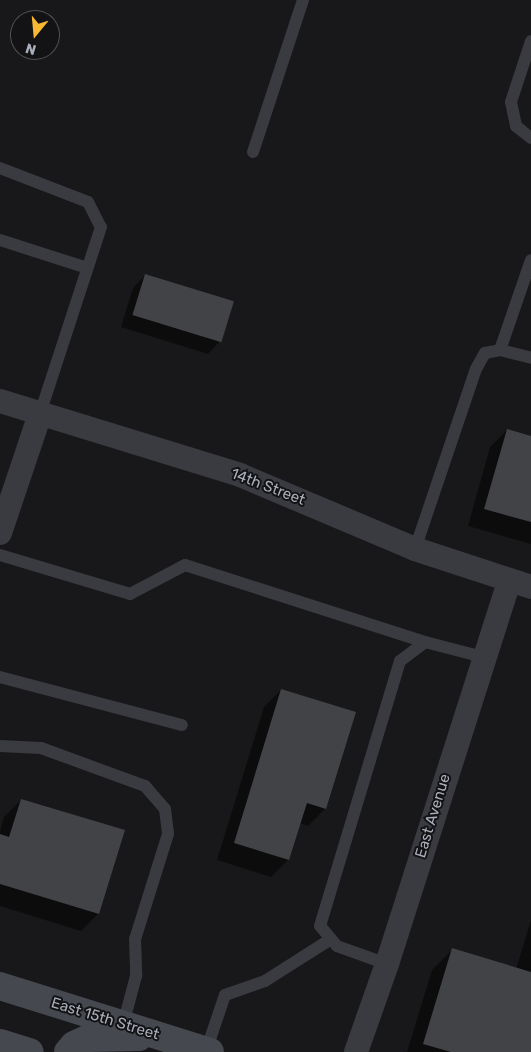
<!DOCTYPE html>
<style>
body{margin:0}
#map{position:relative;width:531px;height:1052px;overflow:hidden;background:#18181a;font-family:Rubik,sans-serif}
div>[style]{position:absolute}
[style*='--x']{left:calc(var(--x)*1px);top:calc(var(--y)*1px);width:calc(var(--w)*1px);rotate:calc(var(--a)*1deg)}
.shadow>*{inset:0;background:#0007}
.building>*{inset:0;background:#424347;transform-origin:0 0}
.lane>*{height:12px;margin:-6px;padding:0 6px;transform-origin:6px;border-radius:6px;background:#3a3b41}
.street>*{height:24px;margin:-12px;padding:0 12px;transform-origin:12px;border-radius:12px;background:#3a3b41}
.secondary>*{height:28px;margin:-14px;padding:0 14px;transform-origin:14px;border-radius:14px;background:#46484f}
span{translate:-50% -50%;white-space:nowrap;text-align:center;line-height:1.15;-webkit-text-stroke:4px #131315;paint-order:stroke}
.street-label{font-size:15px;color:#a9aeba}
.north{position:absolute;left:10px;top:10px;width:50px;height:50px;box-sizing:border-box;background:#131315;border:1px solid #4f5157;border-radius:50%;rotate:197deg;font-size:14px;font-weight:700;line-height:20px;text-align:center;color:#a9aeba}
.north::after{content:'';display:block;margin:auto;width:18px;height:22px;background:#f8b831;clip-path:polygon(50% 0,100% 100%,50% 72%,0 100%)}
</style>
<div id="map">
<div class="shadow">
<i style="clip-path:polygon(145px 275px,220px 341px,208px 354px,121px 327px,133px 288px)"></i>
<i style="clip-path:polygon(507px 430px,531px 437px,531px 544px,468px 526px,490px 447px)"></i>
<i style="clip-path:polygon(281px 690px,355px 712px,325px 809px,308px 826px,299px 823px,288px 860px,271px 877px,217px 860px,264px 707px)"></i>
<i style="clip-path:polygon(21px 800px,98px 914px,81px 931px,0 906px,0 832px,4px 817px)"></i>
<i style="clip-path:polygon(531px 920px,531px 1052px,407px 1052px,432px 970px,452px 950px,516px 969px)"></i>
</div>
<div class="building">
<i style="left:145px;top:274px;width:93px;height:43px;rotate:17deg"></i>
<i style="clip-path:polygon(507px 429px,531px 436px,531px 522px,484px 509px)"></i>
<i style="clip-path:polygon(281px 689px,356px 712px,326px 809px,307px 803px,289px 860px,234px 843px)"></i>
<i style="clip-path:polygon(21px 799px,125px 830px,99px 914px,0 884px,0 834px,9px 837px)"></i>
<i style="clip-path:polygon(452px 948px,531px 972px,531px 1052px,451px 1052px,423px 1044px)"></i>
</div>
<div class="lane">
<i style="--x:531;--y:41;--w:64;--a:108.2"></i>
<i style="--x:511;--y:102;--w:25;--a:78"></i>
<i style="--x:516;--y:126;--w:19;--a:39"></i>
<i style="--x:253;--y:152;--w:160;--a:-71.8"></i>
<i style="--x:0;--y:168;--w:94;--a:21.1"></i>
<i style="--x:88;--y:202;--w:28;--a:63"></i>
<i style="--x:101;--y:227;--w:197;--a:108.1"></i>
<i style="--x:0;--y:240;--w:91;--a:17.8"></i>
<i style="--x:500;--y:350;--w:95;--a:-71"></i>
<i style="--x:415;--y:549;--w:190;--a:-71.3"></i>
<i style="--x:476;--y:369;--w:18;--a:-61"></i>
<i style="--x:485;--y:353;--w:15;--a:-11"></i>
<i style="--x:500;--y:350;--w:32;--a:14"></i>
<i style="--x:0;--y:555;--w:136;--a:16.7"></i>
<i style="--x:130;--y:594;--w:62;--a:-27.8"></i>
<i style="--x:185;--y:565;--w:252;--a:17.8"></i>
<i style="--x:0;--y:677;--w:188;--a:14.8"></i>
<i style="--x:0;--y:746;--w:41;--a:2.8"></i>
<i style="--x:41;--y:748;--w:111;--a:20.1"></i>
<i style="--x:145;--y:786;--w:30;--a:49"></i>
<i style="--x:165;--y:809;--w:25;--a:83"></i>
<i style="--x:168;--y:834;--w:110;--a:107.4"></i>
<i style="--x:135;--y:939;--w:37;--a:88"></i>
<i style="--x:136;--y:976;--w:51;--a:104.9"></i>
<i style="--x:387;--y:964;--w:53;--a:-160.2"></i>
<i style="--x:337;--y:946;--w:26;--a:-130"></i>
<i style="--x:320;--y:926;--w:277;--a:-73.2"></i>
<i style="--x:400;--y:661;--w:31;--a:-37"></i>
<i style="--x:425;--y:642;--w:60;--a:14.5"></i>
<i style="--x:206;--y:1051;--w:59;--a:-71.3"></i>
<i style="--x:225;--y:995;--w:42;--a:-19.3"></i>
<i style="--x:265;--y:981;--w:78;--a:-32.5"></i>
</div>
<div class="street">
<i style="--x:0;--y:401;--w:251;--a:17.1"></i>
<i style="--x:240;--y:475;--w:190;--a:22.9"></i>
<i style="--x:415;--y:549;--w:122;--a:18.1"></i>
<i style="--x:0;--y:533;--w:126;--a:-71.4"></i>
<i style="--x:356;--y:1052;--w:93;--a:-70.6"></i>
<i style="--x:387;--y:964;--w:402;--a:-72.3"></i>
</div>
<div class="secondary">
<i style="--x:0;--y:986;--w:220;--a:17.4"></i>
<i style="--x:0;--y:1043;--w:31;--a:17"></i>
<i style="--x:68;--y:1052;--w:9;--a:-49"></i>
<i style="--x:74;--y:1045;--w:17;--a:-25"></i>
<i style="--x:89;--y:1038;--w:50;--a:-1.1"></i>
</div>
<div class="street-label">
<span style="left:268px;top:487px;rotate:21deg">14th Street</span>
<span style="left:433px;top:816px;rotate:-73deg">East Avenue</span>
<span style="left:105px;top:1019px;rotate:17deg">East 15th Street</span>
</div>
<div class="north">N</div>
</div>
